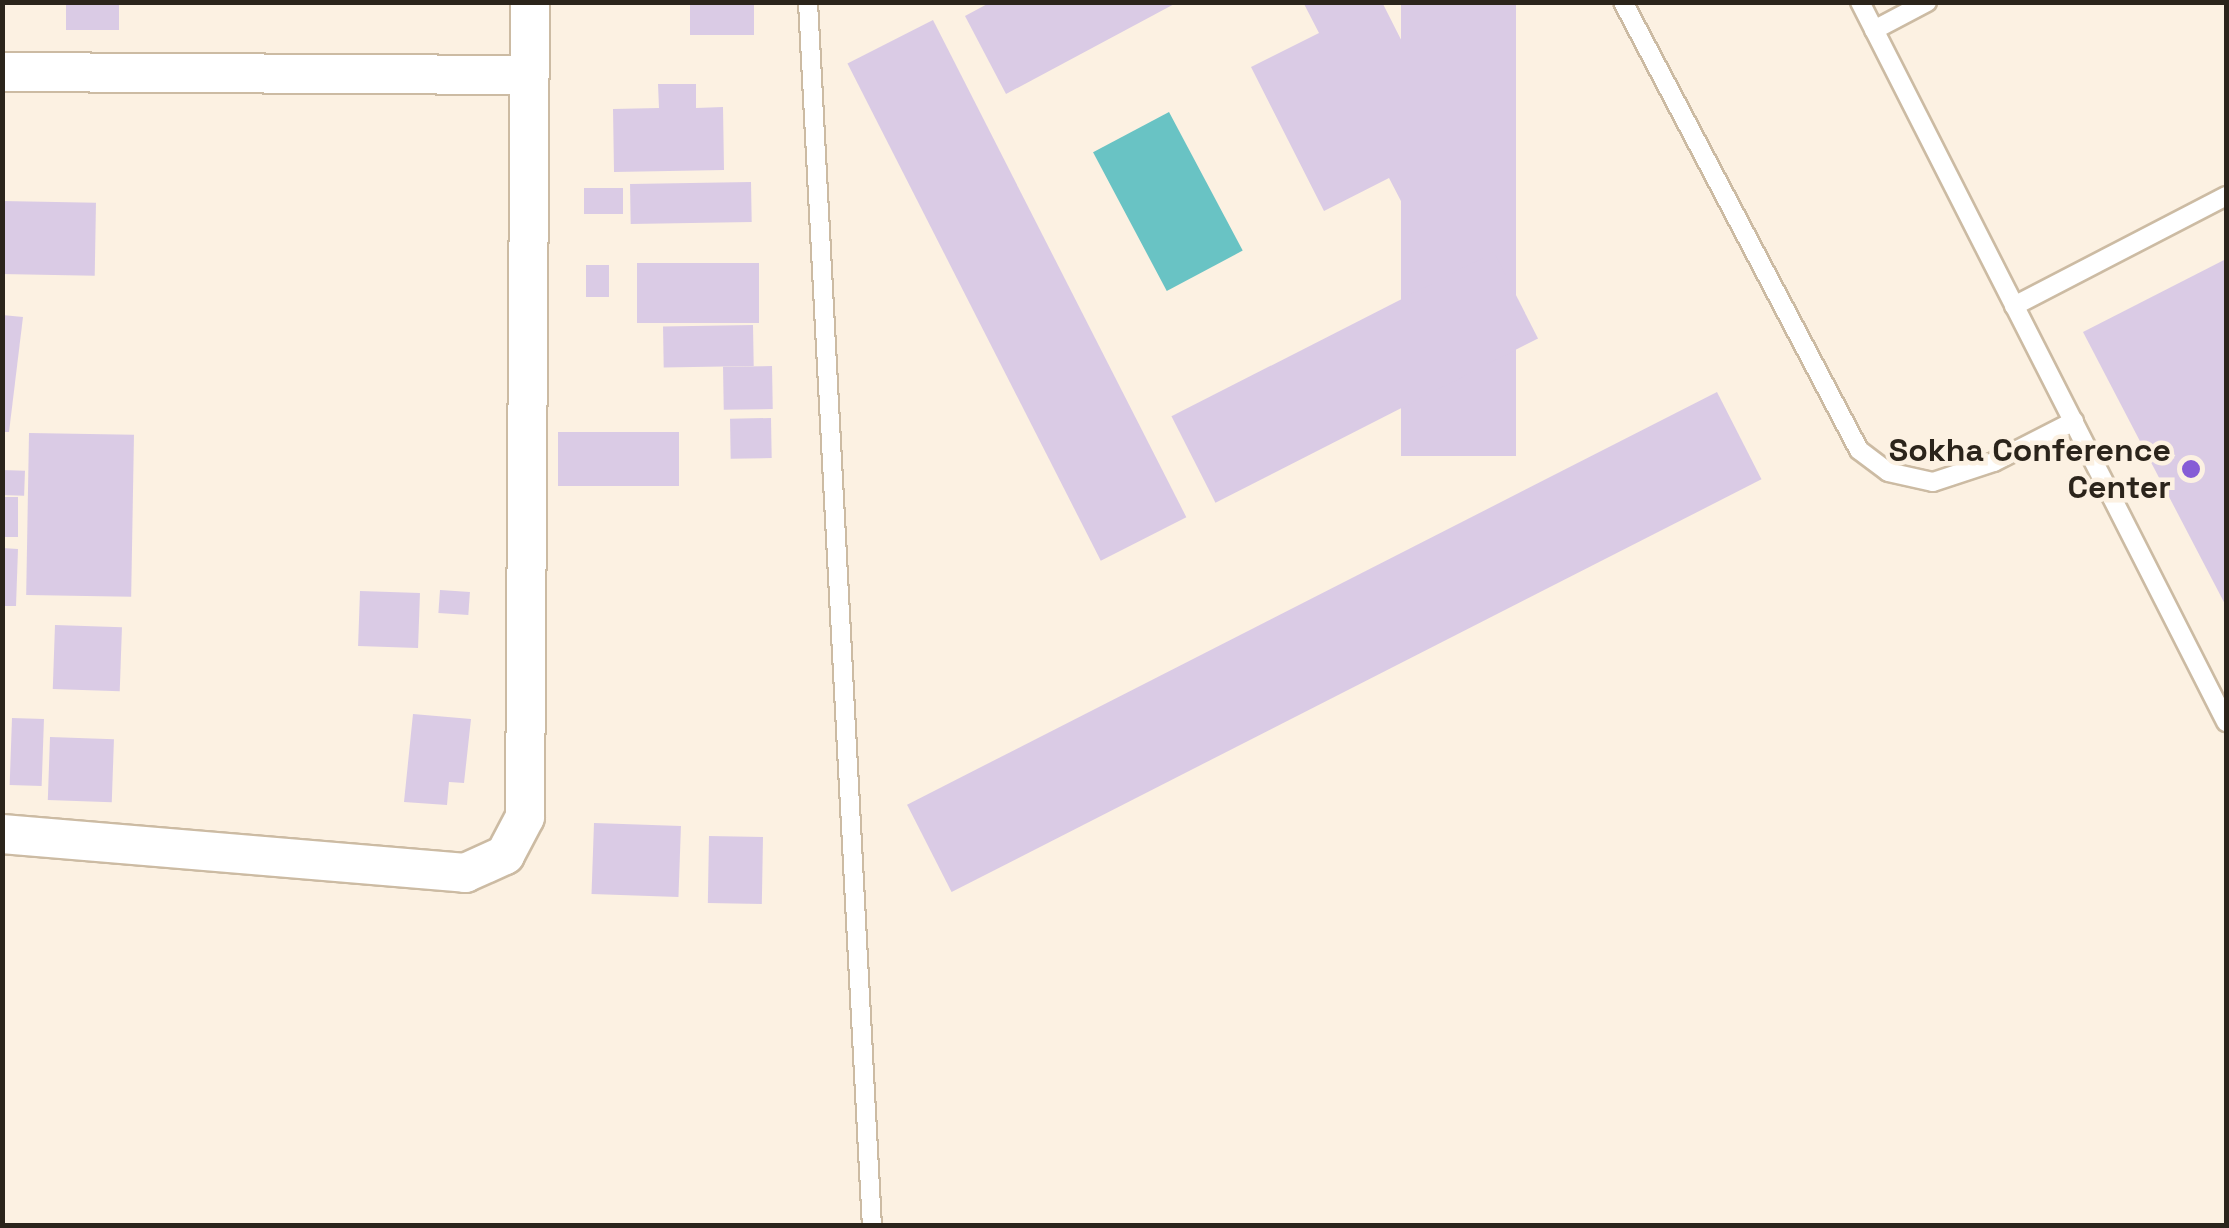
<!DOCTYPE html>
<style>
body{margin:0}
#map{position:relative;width:2229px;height:1228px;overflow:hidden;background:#fcf1e2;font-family:"Space Grotesk",sans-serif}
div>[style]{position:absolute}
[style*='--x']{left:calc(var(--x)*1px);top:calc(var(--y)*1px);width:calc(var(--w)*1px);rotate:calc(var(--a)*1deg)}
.water>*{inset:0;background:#69c3c4;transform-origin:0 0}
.building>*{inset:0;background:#dacbe5;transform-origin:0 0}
.roads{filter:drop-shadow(2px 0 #ccbba3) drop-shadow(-2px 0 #ccbba3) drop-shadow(0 2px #ccbba3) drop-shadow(0 -2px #ccbba3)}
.service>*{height:18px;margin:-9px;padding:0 9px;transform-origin:9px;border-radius:9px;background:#fff}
.minor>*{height:38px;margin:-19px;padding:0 19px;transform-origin:19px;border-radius:19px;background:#fff}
.dots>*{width:28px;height:28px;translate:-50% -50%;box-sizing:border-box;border:5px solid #fcf1e2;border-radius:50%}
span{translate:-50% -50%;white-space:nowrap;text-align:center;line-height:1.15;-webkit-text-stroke:9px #fcf1e2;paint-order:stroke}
.poi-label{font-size:32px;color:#2b241b;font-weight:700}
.right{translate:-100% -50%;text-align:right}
.frame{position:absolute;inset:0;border:5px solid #2b241b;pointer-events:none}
</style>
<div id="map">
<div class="water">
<i style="left:1169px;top:112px;width:157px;height:86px;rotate:62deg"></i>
</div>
<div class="building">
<i style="left:66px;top:2px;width:53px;height:28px"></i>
<i style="left:690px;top:2px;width:64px;height:33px"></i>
<i style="clip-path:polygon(991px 2px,1178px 2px,1006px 94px,965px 16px)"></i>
<i style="clip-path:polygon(1303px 2px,1382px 2px,1481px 198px,1416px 230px,1389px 178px,1324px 211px,1251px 67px,1319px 33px)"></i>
<i style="left:1401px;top:2px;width:115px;height:454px"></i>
<i style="left:933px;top:20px;width:558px;height:96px;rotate:63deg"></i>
<i style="clip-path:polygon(658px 84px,696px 84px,696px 108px,723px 107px,724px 170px,614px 172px,613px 109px,659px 108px)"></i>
<i style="left:751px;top:182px;width:40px;height:121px;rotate:89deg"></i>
<i style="left:584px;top:188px;width:39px;height:26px"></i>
<i style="left:2px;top:201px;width:94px;height:73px;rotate:1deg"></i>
<i style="left:1494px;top:252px;width:97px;height:362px;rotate:63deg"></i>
<i style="clip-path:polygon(2226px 259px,2226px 606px,2083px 332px)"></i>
<i style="left:759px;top:263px;width:60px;height:122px;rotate:90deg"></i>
<i style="left:586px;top:265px;width:23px;height:32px"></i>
<i style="clip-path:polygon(2px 315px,23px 317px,9px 432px,2px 432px)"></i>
<i style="left:753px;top:325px;width:41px;height:90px;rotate:89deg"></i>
<i style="left:772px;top:366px;width:43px;height:49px;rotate:89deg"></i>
<i style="left:1717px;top:392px;width:98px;height:909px;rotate:63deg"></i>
<i style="left:771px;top:418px;width:40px;height:41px;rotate:89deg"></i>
<i style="left:679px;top:432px;width:54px;height:121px;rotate:90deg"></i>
<i style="left:29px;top:433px;width:105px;height:162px;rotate:1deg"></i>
<i style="left:2px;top:470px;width:23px;height:25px;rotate:2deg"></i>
<i style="left:2px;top:497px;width:16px;height:40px"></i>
<i style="clip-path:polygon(2px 548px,18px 549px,16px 606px,2px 606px)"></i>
<i style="left:440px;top:590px;width:30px;height:23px;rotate:4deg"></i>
<i style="left:360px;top:591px;width:60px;height:55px;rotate:2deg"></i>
<i style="left:55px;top:625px;width:67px;height:64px;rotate:2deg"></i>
<i style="clip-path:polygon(413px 714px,471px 719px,464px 783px,449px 782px,447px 805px,404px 802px)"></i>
<i style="left:12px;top:718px;width:32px;height:67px;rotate:2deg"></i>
<i style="left:50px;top:737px;width:64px;height:63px;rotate:2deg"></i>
<i style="left:594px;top:823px;width:87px;height:71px;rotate:2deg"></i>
<i style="left:709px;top:836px;width:54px;height:67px;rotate:1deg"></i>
</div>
<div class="roads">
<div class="service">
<i style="--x:808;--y:2;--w:1226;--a:87.01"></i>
<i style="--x:1623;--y:2;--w:506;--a:62.22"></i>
<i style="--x:1859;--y:450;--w:36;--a:37"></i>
<i style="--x:1888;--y:472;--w:46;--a:12.5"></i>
<i style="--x:1933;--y:482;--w:64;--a:-18.2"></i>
<i style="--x:1994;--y:462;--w:90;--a:-27.1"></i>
<i style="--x:1860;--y:2;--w:808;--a:63.05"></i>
<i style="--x:1874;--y:30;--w:60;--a:-27.8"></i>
<i style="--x:2014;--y:306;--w:239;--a:-27.4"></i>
</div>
<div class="minor">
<i style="--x:2;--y:72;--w:527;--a:0.33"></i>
<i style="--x:2;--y:834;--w:465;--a:4.8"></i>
<i style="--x:465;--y:873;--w:44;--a:-24.2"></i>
<i style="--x:505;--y:855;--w:43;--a:-62.2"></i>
<i style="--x:525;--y:817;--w:815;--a:-89.65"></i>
</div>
</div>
<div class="dots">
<i style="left:2191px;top:469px;background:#865cd6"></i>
</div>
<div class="poi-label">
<span class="right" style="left:2171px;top:469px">Sokha Conference<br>Center</span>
</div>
<div class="frame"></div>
</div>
